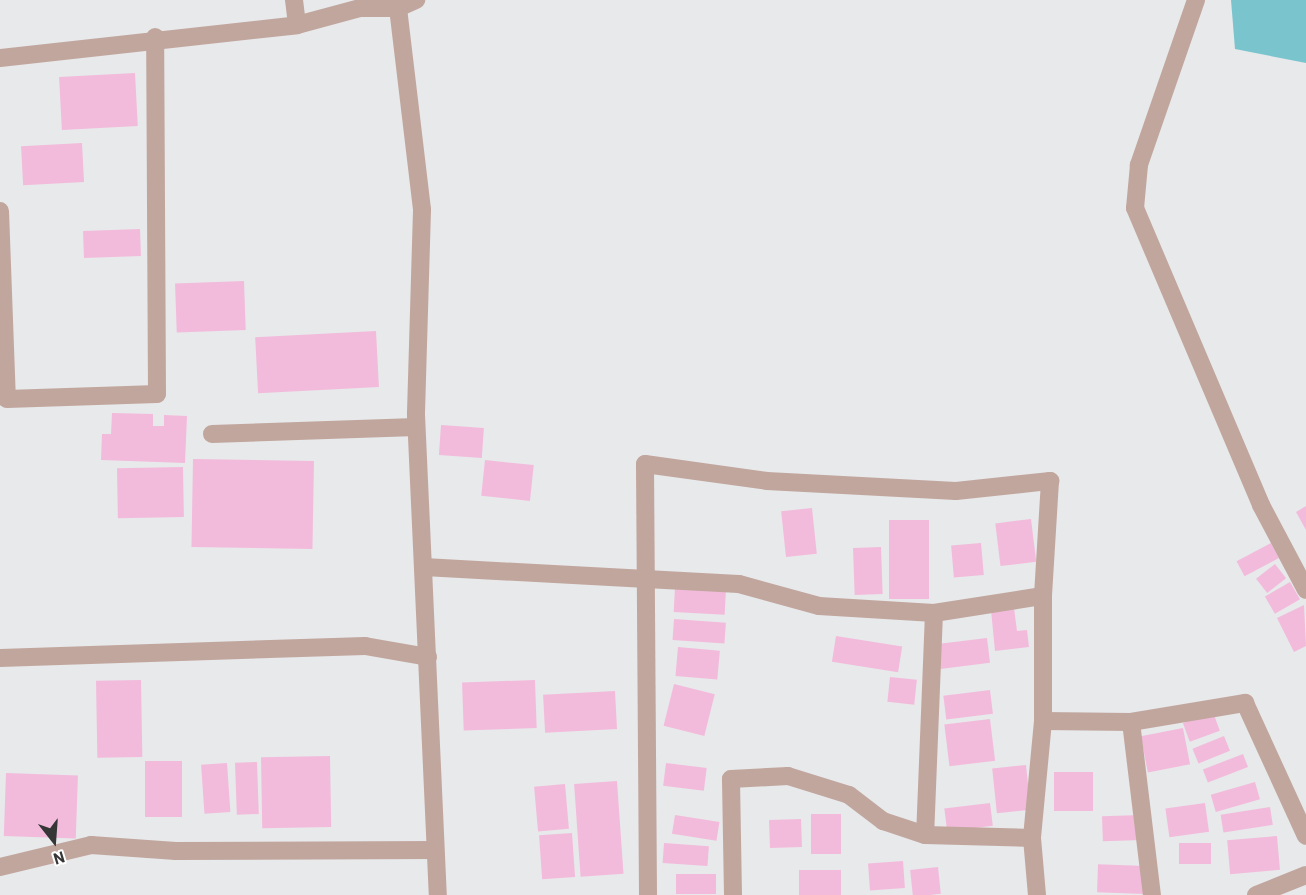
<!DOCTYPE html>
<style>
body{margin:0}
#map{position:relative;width:1306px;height:895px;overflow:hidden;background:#e8e9eb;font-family:Barlow,sans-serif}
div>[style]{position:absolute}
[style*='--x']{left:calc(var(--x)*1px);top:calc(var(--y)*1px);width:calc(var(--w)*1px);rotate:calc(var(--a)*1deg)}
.water>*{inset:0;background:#7ac4ce}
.building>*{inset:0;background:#f2bbdb;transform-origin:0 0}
.minor>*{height:18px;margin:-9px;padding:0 9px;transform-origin:9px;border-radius:9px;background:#c1a69e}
span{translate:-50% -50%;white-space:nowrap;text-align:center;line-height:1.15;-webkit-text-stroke:6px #fff;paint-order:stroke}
.north{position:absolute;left:24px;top:811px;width:60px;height:60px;-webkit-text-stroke:4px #fff;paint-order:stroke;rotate:163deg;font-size:16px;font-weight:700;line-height:24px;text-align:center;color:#363637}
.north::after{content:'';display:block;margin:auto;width:21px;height:27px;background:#363637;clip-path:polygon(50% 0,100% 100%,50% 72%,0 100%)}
</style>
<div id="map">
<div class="water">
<i style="clip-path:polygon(1231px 0,1306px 0,1306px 63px,1235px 49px)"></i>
</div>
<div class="building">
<i style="left:135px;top:73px;width:53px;height:76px;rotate:87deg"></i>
<i style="left:82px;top:143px;width:39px;height:61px;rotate:87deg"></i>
<i style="left:140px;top:229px;width:27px;height:57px;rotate:88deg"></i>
<i style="left:244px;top:281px;width:49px;height:69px;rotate:88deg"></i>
<i style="left:376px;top:331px;width:56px;height:121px;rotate:87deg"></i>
<i style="clip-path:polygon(112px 413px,153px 414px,153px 426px,164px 426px,164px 415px,187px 416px,185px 463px,101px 460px,102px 434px,111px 434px)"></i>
<i style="left:441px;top:425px;width:43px;height:30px;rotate:4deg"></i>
<i style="left:193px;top:459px;width:121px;height:88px;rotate:1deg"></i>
<i style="left:485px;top:460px;width:49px;height:36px;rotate:6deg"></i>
<i style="left:183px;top:467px;width:50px;height:66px;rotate:89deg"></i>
<i style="clip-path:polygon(1306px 506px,1306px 530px,1296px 512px)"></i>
<i style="left:812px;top:508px;width:46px;height:31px;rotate:84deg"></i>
<i style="left:1031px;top:519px;width:43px;height:36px;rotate:83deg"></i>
<i style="left:889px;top:520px;width:40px;height:79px"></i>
<i style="left:981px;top:543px;width:32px;height:30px;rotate:85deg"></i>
<i style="left:1271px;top:543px;width:17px;height:39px;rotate:62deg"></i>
<i style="left:881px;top:547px;width:47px;height:28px;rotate:88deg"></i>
<i style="left:1275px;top:564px;width:18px;height:24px;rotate:52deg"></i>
<i style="left:1290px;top:582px;width:20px;height:29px;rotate:60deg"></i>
<i style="left:675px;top:587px;width:51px;height:25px;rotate:3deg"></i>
<i style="clip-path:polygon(1304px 605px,1306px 646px,1294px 652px,1277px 618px)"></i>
<i style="clip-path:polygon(1014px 608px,1017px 631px,1027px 630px,1029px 647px,995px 651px,991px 610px)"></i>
<i style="left:674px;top:619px;width:52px;height:21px;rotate:4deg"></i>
<i style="left:836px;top:636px;width:67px;height:26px;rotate:9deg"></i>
<i style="left:987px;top:638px;width:25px;height:50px;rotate:83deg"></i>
<i style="left:678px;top:647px;width:42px;height:29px;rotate:5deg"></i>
<i style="left:890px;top:677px;width:27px;height:25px;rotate:6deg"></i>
<i style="left:141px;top:680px;width:77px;height:45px;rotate:89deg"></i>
<i style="left:535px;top:680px;width:48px;height:73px;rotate:88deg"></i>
<i style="left:674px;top:684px;width:42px;height:43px;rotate:14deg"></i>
<i style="left:990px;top:690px;width:24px;height:47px;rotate:83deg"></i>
<i style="left:615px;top:691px;width:38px;height:72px;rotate:87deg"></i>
<i style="left:1213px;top:712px;width:20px;height:32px;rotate:70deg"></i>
<i style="left:990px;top:719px;width:42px;height:46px;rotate:83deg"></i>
<i style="left:1183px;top:728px;width:37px;height:43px;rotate:79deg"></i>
<i style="left:1224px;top:736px;width:16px;height:34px;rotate:68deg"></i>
<i style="left:1243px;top:754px;width:14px;height:43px;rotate:69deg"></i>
<i style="left:330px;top:756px;width:71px;height:69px;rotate:89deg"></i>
<i style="left:145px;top:761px;width:37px;height:56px"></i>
<i style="left:257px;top:762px;width:52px;height:22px;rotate:88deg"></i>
<i style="left:227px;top:763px;width:49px;height:26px;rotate:86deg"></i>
<i style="left:666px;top:763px;width:41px;height:23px;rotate:7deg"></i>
<i style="left:1026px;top:765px;width:45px;height:34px;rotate:84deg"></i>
<i style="left:1093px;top:772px;width:39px;height:39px;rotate:90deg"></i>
<i style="left:6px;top:773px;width:72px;height:63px;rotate:2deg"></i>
<i style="left:617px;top:781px;width:93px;height:43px;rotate:86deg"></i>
<i style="left:1255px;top:782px;width:18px;height:46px;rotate:74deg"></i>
<i style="left:565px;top:784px;width:45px;height:31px;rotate:85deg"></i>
<i style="left:990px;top:803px;width:23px;height:46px;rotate:83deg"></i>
<i style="left:1205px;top:803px;width:29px;height:40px;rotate:82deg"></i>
<i style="left:1270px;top:807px;width:18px;height:50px;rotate:81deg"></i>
<i style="left:811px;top:814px;width:30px;height:40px"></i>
<i style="left:675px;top:815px;width:45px;height:19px;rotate:9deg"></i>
<i style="left:1141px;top:815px;width:25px;height:39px;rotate:88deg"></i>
<i style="left:801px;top:819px;width:28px;height:32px;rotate:88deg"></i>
<i style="left:572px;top:833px;width:44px;height:33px;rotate:86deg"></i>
<i style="left:1277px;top:836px;width:34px;height:50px;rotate:85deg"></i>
<i style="left:664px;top:843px;width:45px;height:20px;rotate:4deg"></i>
<i style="left:1179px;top:843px;width:32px;height:21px"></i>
<i style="left:903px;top:861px;width:27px;height:35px;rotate:86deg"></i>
<i style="left:1146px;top:866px;width:28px;height:48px;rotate:92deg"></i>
<i style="left:938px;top:867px;width:27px;height:28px;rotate:84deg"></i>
<i style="left:841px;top:870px;width:25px;height:42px;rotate:90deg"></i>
<i style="left:676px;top:874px;width:40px;height:20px"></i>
</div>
<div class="minor">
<i style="--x:294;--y:0;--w:25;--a:83"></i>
<i style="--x:1196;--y:0;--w:175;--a:109.1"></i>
<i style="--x:1139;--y:165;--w:43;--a:95.3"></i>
<i style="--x:1135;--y:208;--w:323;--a:67"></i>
<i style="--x:1261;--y:505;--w:96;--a:62.1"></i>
<i style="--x:398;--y:8;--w:20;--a:-24"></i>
<i style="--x:0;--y:58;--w:299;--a:-6.3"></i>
<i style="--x:297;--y:25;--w:65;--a:-15.1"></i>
<i style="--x:360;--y:8;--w:38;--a:0"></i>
<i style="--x:398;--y:8;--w:203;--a:83.2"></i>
<i style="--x:422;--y:210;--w:205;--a:91.7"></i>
<i style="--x:416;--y:415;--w:481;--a:87.4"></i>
<i style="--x:0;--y:211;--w:188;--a:87.9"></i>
<i style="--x:7;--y:399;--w:150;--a:-1.9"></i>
<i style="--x:157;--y:394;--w:357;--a:-90.3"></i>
<i style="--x:212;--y:434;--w:204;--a:-2"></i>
<i style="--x:424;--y:567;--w:315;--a:3.1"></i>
<i style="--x:739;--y:584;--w:83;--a:15.4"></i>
<i style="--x:819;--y:606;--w:115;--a:3.5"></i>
<i style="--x:934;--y:613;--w:222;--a:92.3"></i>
<i style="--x:925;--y:835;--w:107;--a:1.6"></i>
<i style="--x:1032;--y:838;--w:57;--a:85"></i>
<i style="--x:934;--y:613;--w:110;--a:-8.9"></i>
<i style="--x:1043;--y:596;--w:125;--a:90"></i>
<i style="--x:1043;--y:721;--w:118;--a:95.4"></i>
<i style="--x:0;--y:658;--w:365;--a:-1.9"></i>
<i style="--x:365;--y:646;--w:64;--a:9.9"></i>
<i style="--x:1043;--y:721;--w:88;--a:0.7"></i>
<i style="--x:1131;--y:722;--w:174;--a:83.1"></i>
<i style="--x:1131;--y:722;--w:116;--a:-9.5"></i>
<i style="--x:1245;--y:703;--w:146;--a:65.4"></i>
<i style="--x:0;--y:867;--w:94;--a:-13.6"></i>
<i style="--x:91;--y:845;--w:85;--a:4"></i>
<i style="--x:176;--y:851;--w:259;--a:-0.2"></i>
<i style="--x:648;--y:895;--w:431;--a:-90.4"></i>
<i style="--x:645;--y:464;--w:123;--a:7.9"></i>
<i style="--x:767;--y:481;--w:189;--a:3"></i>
<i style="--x:956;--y:491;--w:95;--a:-6.1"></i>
<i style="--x:1050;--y:481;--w:115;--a:93.5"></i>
<i style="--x:733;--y:895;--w:116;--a:-91"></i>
<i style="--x:731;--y:779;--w:57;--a:-3"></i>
<i style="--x:788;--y:776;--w:64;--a:17.3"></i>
<i style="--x:849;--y:795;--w:43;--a:37.4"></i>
<i style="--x:883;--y:821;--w:44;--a:18.4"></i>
<i style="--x:1256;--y:895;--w:54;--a:-21.8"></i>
</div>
<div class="north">N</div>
</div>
